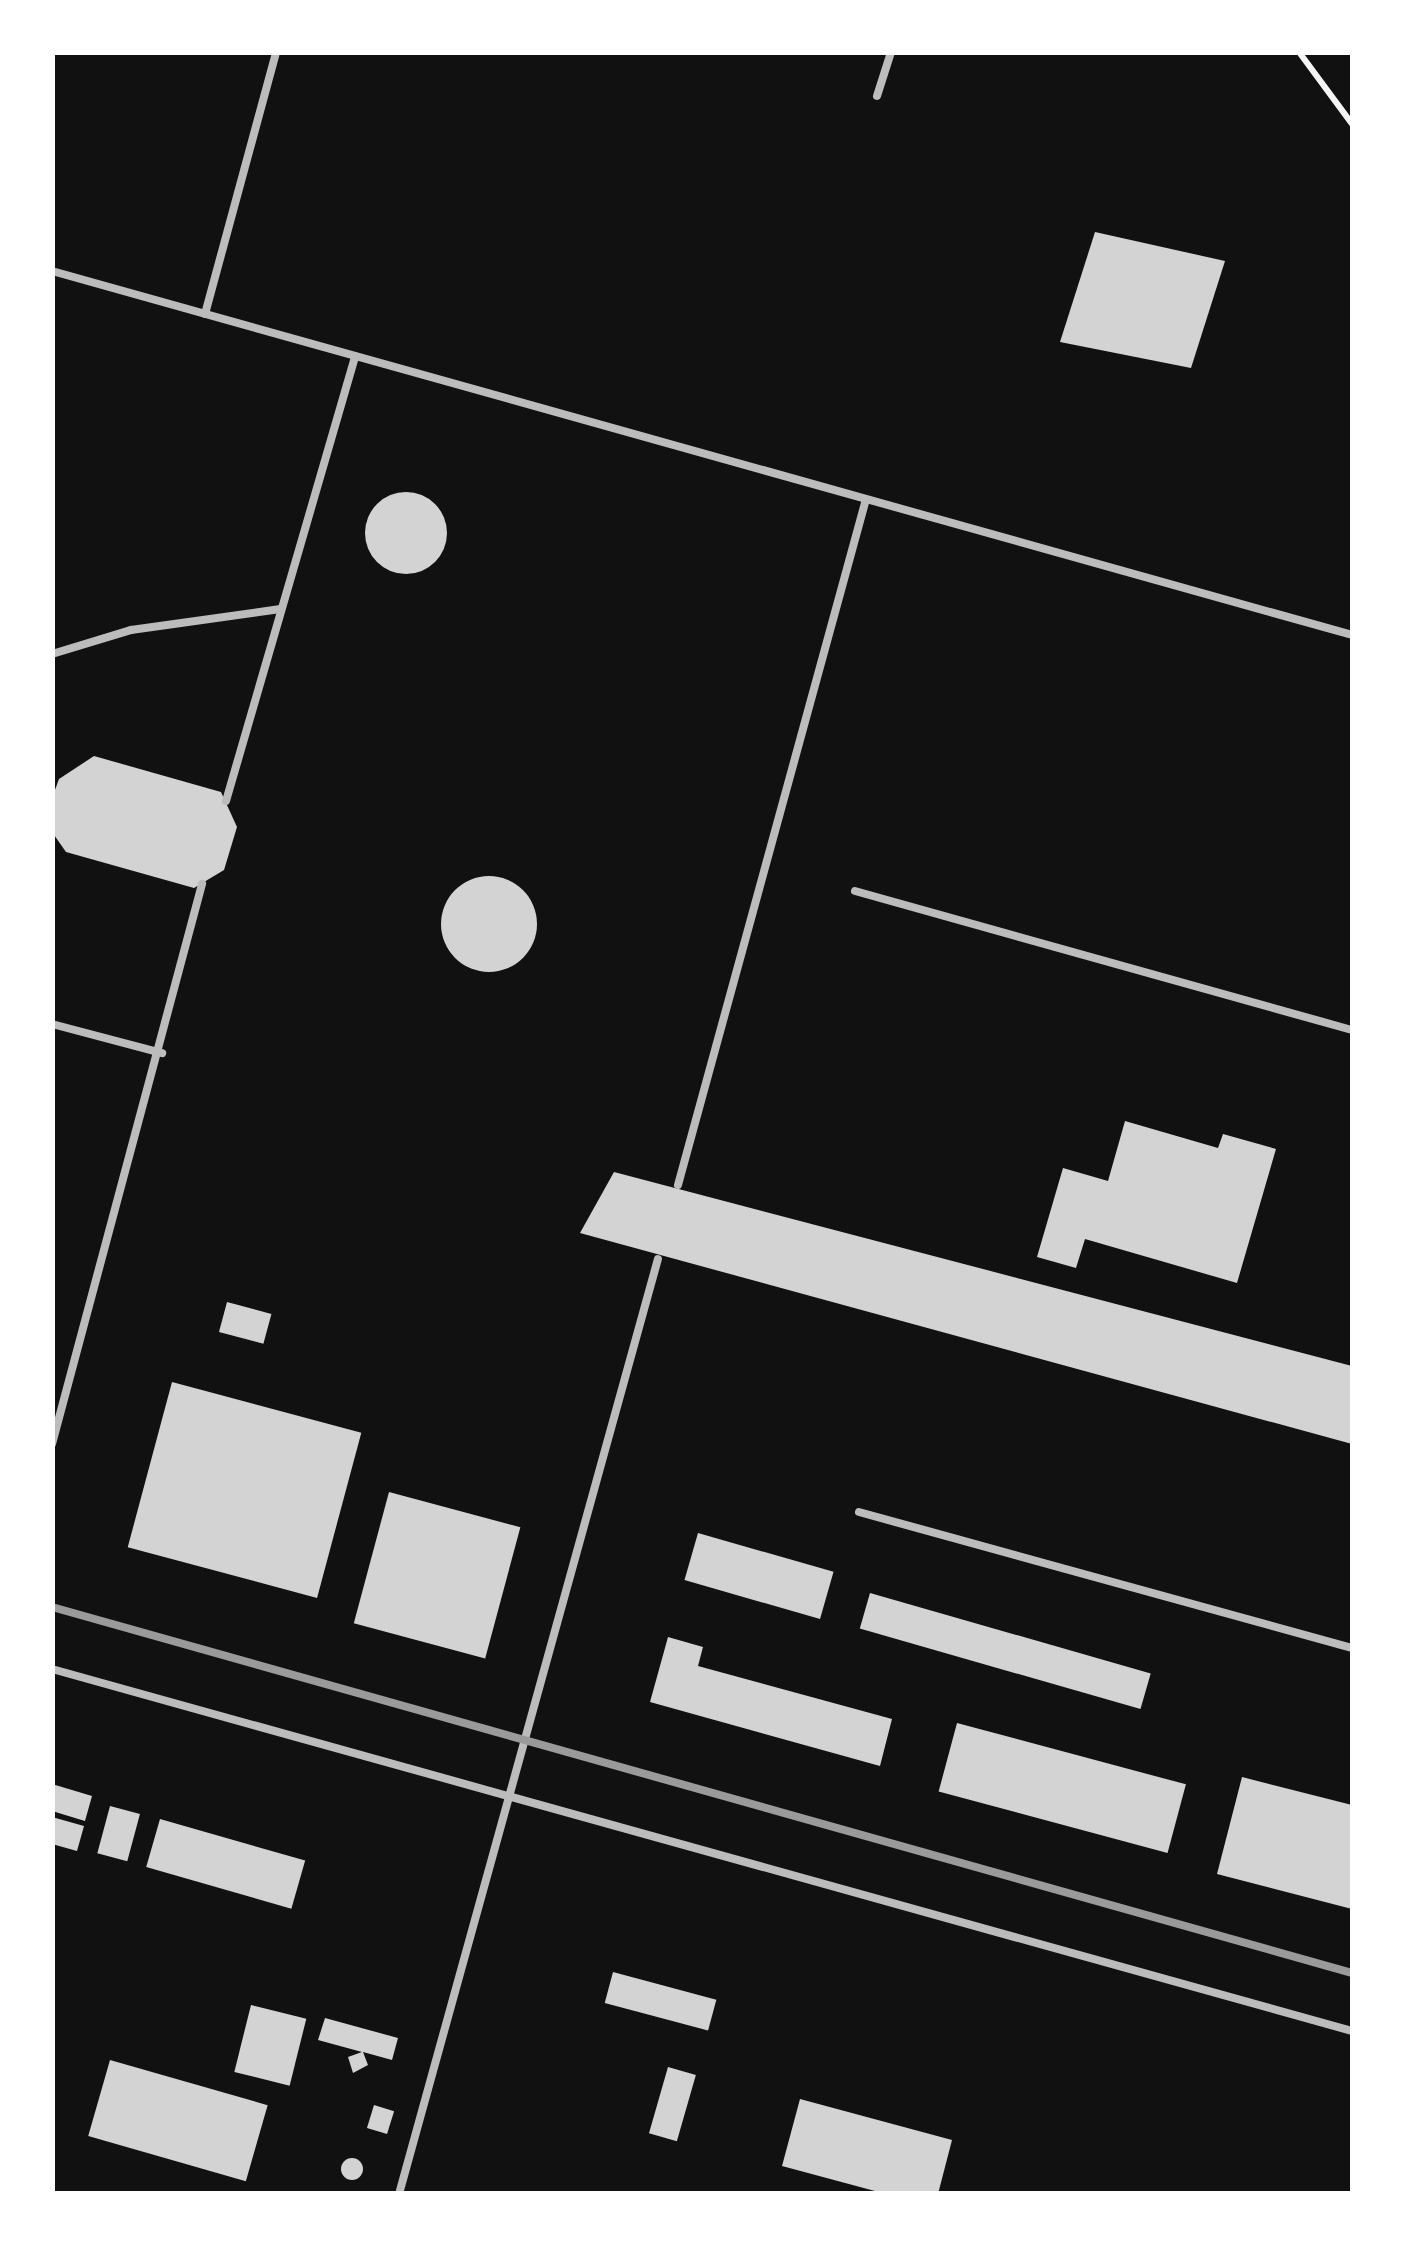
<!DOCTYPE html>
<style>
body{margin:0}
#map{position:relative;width:1405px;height:2246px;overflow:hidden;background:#111;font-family:"IBM Plex Sans",sans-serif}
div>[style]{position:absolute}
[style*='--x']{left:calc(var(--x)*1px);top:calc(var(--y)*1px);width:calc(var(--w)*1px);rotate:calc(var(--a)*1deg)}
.building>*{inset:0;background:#d3d3d3;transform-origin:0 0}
.round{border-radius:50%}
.path>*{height:6px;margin:-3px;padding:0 3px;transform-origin:3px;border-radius:3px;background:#f5f5f5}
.service>*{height:8px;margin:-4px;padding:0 4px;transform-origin:4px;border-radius:4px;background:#bcbcbc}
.rail>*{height:8px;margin:-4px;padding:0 4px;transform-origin:4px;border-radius:4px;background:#9a9a9a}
span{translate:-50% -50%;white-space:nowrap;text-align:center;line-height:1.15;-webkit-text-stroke:8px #fff;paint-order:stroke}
.frame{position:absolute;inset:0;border:55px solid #fff;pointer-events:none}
</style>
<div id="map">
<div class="building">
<i style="clip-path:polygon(1095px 232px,1225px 261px,1191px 368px,1060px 342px)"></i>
<i class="round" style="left:365px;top:492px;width:82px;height:82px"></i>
<i style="clip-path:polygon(94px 756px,221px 792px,237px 827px,224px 870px,194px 888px,66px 852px,52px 832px,52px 798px,59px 779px)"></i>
<i class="round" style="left:441px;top:876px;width:96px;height:96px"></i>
<i style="clip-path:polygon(1125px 1121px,1218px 1148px,1223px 1134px,1276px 1149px,1237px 1283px,1085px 1239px,1076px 1268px,1037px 1257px,1063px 1168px,1108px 1181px)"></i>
<i style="clip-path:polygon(614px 1172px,1352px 1366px,1352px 1444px,580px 1233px)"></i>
<i style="left:227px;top:1302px;width:46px;height:31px;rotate:15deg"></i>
<i style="left:172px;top:1382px;width:196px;height:171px;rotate:15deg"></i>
<i style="left:389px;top:1492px;width:136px;height:136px;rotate:15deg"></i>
<i style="left:698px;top:1533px;width:141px;height:49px;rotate:16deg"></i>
<i style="left:870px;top:1593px;width:292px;height:37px;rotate:16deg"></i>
<i style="clip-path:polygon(668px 1637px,703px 1647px,698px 1666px,892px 1719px,880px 1766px,650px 1702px)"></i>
<i style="left:957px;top:1723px;width:237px;height:71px;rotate:15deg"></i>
<i style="clip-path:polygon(1242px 1777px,1352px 1805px,1352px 1909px,1217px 1874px)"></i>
<i style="clip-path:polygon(52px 1784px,92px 1796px,85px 1821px,52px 1811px)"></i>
<i style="left:110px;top:1806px;width:31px;height:49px;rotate:15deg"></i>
<i style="clip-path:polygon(52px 1817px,84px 1826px,77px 1851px,52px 1844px)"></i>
<i style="left:160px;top:1819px;width:151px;height:50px;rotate:16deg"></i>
<i style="left:613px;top:1972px;width:107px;height:32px;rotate:15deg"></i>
<i style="left:251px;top:2005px;width:57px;height:69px;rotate:14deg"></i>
<i style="clip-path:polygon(325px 2018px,398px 2038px,392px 2060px,363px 2052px,368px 2065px,353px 2073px,348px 2057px,362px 2052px,318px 2040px)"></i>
<i style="left:110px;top:2060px;width:164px;height:79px;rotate:16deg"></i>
<i style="left:668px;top:2067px;width:29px;height:69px;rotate:16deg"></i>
<i style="clip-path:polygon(800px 2099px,952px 2140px,938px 2194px,886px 2194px,782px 2166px)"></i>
<i style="left:374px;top:2105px;width:21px;height:24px;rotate:17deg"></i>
<i class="round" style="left:341px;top:2158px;width:22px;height:22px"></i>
</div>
<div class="path">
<i style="--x:1299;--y:52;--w:89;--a:53.6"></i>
</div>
<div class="service">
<i style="--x:877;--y:96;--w:46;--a:-72.3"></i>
<i style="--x:52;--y:271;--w:1350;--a:15.64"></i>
<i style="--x:205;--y:314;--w:271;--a:-74.8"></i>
<i style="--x:52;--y:654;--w:83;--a:-16.9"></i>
<i style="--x:131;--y:630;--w:151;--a:-8"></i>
<i style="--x:226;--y:801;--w:463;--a:-73.8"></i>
<i style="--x:855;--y:891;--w:516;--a:15.63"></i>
<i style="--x:52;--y:1024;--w:114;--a:14.8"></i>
<i style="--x:678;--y:1185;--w:711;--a:-74.67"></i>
<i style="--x:52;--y:1444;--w:580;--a:-75"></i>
<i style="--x:859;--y:1512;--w:511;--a:15.42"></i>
<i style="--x:52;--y:1669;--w:1349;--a:15.56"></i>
<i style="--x:399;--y:2194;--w:970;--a:-74.52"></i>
</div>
<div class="rail">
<i style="--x:52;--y:1607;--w:1351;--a:15.72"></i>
</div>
<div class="frame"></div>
</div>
